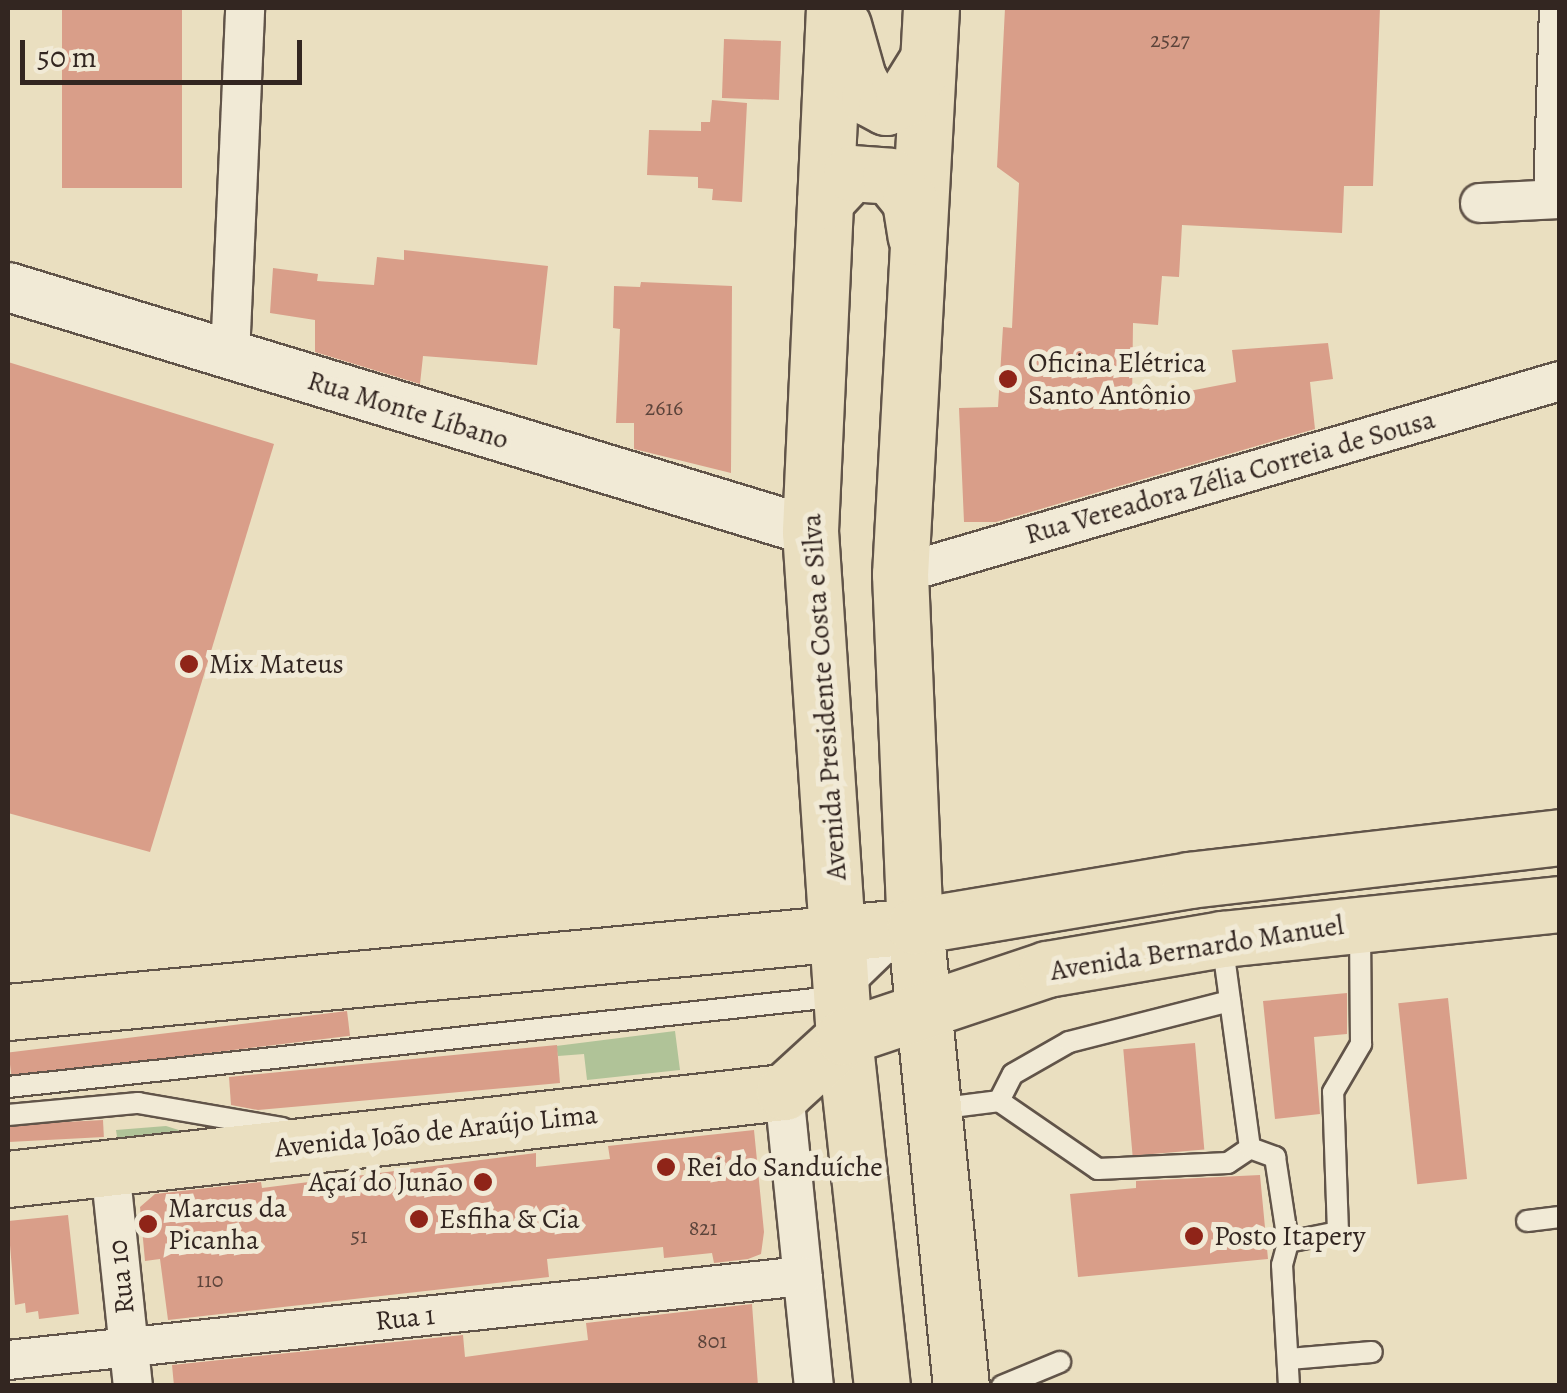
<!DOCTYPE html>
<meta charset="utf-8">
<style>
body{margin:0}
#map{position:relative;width:1567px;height:1393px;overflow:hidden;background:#eadfc0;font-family:Alegreya,serif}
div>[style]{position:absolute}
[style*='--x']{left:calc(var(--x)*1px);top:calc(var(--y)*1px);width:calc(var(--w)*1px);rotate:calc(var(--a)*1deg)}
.green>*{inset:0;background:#b0c398}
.building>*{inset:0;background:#d99e89;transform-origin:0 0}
.roads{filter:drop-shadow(2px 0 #615449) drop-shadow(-2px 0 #615449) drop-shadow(0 2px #615449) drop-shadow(0 -2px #615449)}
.service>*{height:20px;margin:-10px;padding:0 10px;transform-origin:10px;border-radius:10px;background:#f1ead6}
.minor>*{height:38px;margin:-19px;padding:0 19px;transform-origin:19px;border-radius:19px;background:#f1ead6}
.tertiary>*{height:48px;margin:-24px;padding:0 24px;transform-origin:24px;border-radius:24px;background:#f1ead6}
.primary>*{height:55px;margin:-27.5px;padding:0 27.5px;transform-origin:27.5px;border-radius:27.5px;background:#eadfc0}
.dots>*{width:28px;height:28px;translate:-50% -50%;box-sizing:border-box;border:5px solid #f1ead6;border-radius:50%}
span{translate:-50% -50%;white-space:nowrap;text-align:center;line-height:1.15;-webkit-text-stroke:10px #f1ead6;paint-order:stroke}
.number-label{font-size:22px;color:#5c443b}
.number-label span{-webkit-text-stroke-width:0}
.poi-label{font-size:28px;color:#332621}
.left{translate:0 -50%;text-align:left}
.right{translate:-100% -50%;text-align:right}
.street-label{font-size:28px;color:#332621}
.frame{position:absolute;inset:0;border:10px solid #332621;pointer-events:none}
.scale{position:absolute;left:20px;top:40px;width:282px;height:45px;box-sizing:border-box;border:5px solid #332621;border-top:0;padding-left:12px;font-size:30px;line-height:35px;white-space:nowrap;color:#332621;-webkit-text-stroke:8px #f1ead6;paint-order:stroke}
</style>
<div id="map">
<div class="green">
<i style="clip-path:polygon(675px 1031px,680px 1070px,587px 1080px,584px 1054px,558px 1056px,556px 1046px)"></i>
<i style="clip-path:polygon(166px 1126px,198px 1136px,119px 1150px,116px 1130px)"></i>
</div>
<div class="building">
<i style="left:62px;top:8px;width:120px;height:180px"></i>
<i style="clip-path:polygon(1005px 8px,1380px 8px,1373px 186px,1344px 186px,1342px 233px,1182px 225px,1179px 277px,1162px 276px,1158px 325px,1133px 323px,1132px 402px,1236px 382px,1232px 350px,1328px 343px,1333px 379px,1310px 382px,1315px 429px,996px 522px,964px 522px,959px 408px,998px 407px,1003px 327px,1012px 328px,1019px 183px,997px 167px)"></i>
<i style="left:724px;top:39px;width:57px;height:59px;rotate:2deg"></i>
<i style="clip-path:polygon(712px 100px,747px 103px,742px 202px,712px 200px,713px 189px,698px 188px,698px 177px,647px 175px,649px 130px,701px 131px,701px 122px,710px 122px)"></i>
<i style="clip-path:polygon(404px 250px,548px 266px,537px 365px,423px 356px,420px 384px,315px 352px,315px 320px,270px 313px,273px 268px,318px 274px,317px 281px,374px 285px,377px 257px,404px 260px)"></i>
<i style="clip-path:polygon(641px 282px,732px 286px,731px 473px,634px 449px,634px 423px,616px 423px,620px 329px,613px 328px,614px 286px,640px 287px)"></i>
<i style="clip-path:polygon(8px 362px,274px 444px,150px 852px,8px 813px)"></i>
<i style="clip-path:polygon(1347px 993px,1347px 1034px,1314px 1037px,1320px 1114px,1275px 1119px,1263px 1001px)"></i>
<i style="left:1448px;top:998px;width:182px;height:50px;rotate:84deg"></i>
<i style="left:347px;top:1011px;width:25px;height:341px;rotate:83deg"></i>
<i style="left:1195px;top:1043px;width:107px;height:72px;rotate:85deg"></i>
<i style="clip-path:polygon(557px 1045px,560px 1083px,258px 1110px,231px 1105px,229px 1077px)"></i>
<i style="left:103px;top:1120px;width:17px;height:95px;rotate:87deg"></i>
<i style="clip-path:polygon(754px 1130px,764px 1232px,761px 1254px,748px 1259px,714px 1263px,712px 1253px,664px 1258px,663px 1247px,547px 1259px,549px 1277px,168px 1320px,160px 1259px,145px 1261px,140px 1207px,155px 1194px,261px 1182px,262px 1188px,536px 1153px,536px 1167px,610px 1159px,608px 1146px)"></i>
<i style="clip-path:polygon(1260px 1175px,1268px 1259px,1078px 1277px,1070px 1194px,1136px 1188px,1136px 1181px)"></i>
<i style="clip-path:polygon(68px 1215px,79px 1314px,39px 1319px,38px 1311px,26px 1313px,25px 1303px,15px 1305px,8px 1221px)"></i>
<i style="clip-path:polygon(752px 1304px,758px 1386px,174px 1386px,172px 1365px,463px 1335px,465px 1357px,588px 1340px,586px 1323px)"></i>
</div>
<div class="roads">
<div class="service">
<i style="--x:8;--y:1087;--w:839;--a:-6.23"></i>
<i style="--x:842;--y:996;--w:83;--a:-44"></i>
<i style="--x:999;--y:1101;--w:30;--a:-63"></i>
<i style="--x:1013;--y:1074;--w:64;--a:-29.7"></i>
<i style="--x:1069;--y:1042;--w:166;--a:-14.3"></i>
<i style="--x:936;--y:1109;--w:64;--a:-7.2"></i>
<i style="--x:999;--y:1101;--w:120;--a:34.5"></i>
<i style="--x:1098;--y:1169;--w:130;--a:-2.6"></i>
<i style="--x:1228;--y:1163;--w:27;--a:-34"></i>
<i style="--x:1250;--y:1148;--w:210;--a:-97.7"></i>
<i style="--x:8;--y:1115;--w:131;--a:-5.3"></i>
<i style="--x:138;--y:1103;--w:147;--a:9.8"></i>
<i style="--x:1250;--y:1148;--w:27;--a:20"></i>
<i style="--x:1275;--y:1157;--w:86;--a:81.3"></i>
<i style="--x:1527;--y:1221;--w:33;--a:-7"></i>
<i style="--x:1289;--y:1359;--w:83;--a:-4.8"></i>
<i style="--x:1002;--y:1386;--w:63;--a:-22.5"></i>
<i style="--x:1289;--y:1386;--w:121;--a:-93.3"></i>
<i style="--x:1282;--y:1265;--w:24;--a:-75"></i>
<i style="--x:1288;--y:1242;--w:51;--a:-11.3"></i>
<i style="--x:1338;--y:1232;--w:140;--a:-92"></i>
<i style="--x:1333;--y:1092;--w:56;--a:-59.7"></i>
<i style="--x:1361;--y:1044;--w:119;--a:-90.5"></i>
</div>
<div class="minor">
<i style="--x:1553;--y:199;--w:191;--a:-88.2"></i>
<i style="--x:1480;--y:203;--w:80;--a:-2.9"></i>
<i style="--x:230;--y:356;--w:348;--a:-87.5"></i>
<i style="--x:900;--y:574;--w:688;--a:-16.3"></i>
<i style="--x:784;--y:1092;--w:296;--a:84.2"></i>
<i style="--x:110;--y:1168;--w:219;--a:84"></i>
<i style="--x:8;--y:1360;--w:799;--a:-6.03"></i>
</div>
<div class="tertiary">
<i style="--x:8;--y:287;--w:838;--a:16.92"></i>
</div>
<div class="primary">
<i style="--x:834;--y:8;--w:524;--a:92.63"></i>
<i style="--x:810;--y:531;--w:507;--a:86.16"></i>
<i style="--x:844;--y:1037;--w:351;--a:83.8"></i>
<i style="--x:931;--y:8;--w:567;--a:93.13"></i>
<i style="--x:900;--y:574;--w:352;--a:87.6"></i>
<i style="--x:915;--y:926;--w:462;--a:84.3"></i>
<i style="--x:843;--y:25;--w:55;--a:74.2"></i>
<i style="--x:858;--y:78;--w:23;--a:61"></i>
<i style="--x:869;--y:98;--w:19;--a:28"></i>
<i style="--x:886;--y:107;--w:19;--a:-25"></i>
<i style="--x:903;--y:99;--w:47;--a:-58"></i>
<i style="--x:825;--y:201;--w:38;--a:-47"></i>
<i style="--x:851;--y:173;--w:39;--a:4"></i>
<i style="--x:890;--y:176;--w:32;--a:51"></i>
<i style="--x:910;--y:201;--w:36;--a:81"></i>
<i style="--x:8;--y:1012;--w:911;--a:-5.42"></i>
<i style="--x:915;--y:926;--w:278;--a:-9.5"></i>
<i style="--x:1189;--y:880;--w:373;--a:-6.6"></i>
<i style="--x:8;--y:1179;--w:781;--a:-6.4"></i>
<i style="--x:784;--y:1092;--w:81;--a:-42.5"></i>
<i style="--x:844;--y:1037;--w:214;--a:-18.5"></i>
<i style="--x:1047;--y:969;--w:178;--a:-9.7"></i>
<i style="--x:1222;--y:939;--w:340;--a:-5.9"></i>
</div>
</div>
<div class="dots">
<i style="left:1008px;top:379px;background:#8f2418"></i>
<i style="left:189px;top:664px;background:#8f2418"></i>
<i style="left:666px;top:1167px;background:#8f2418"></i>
<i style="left:483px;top:1182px;background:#8f2418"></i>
<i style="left:419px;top:1219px;background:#8f2418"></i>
<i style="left:148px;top:1224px;background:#8f2418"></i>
<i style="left:1194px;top:1236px;background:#8f2418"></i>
</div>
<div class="number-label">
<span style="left:1170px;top:41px">2527</span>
<span style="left:664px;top:409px">2616</span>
<span style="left:703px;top:1229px">821</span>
<span style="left:359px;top:1237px">51</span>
<span style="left:210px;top:1281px">110</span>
<span style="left:712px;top:1342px">801</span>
</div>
<div class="poi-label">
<span class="left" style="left:1028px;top:379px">Oficina Elétrica<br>Santo Antônio</span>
<span class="left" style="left:209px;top:664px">Mix Mateus</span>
<span class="left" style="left:686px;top:1167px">Rei do Sanduíche</span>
<span class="right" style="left:463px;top:1182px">Açaí do Junão</span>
<span class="left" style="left:168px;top:1224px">Marcus da<br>Picanha</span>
<span class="left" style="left:439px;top:1219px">Esfiha &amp; Cia</span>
<span class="left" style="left:1214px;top:1236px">Posto Itapery</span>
</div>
<div class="street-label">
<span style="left:408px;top:410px;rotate:17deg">Rua Monte Líbano</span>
<span style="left:1230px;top:477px;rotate:-16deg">Rua Vereadora Zélia Correia de Sousa</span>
<span style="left:824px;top:697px;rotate:-94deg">Avenida Presidente Costa e Silva</span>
<span style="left:1197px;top:948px;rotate:-9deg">Avenida Bernardo Manuel</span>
<span style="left:436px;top:1131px;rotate:-6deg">Avenida João de Araújo Lima</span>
<span style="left:121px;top:1277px;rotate:-96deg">Rua 10</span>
<span style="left:405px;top:1318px;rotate:-6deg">Rua 1</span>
</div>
<div class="frame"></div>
<div class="scale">50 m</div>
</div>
